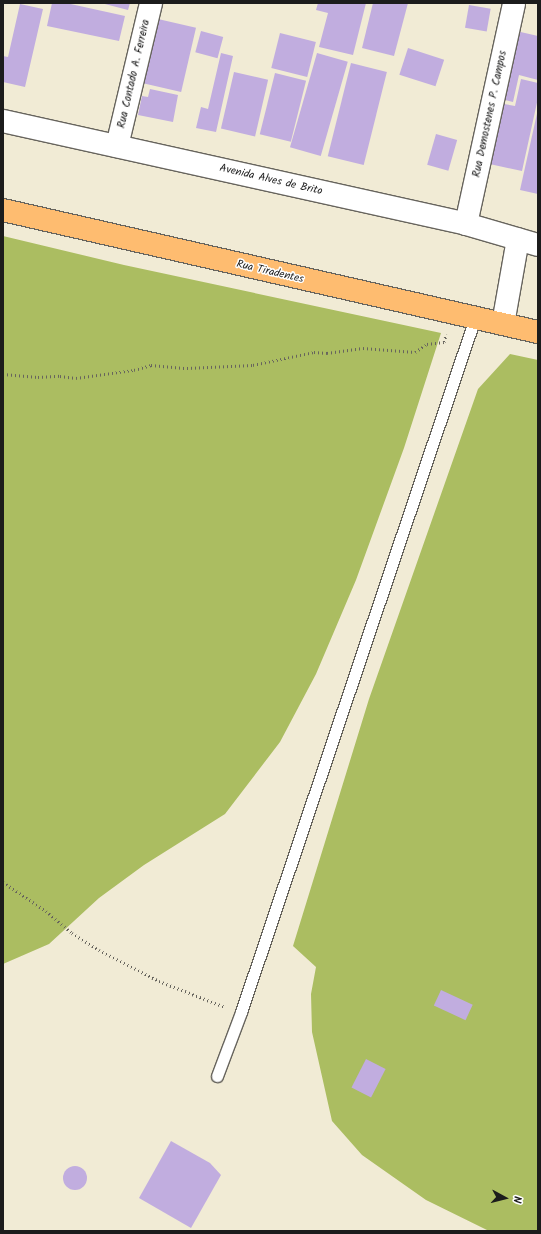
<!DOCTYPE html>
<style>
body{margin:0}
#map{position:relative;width:541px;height:1234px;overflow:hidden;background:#f1ebd5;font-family:Kalam,sans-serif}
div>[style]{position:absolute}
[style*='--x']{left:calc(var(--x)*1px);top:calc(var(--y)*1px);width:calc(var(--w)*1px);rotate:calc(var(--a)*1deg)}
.green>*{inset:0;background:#abbd61}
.building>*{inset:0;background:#c1addf;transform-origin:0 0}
.round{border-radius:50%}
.path>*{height:2.5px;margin-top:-1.25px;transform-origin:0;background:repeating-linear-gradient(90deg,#67645d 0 1px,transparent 0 4px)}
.roads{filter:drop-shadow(1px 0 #67645d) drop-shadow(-1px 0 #67645d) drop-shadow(0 1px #67645d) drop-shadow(0 -1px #67645d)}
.service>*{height:11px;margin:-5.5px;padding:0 5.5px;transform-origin:5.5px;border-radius:5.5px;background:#fff}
.minor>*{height:22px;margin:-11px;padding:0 11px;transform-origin:11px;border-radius:11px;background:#fff}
.primary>*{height:22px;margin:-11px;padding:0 11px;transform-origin:11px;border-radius:11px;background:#febc70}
span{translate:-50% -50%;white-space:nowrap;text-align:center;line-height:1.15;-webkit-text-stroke:3px #fff;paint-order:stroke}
.street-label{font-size:11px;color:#1c1c1c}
.frame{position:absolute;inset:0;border:4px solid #1c1c1c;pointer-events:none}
.north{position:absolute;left:485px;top:1178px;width:40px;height:40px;-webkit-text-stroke:3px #fff;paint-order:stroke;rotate:97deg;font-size:11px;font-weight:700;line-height:16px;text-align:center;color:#1c1c1c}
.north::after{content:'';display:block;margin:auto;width:14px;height:18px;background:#1c1c1c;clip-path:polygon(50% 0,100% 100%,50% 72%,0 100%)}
</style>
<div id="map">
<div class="green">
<i style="clip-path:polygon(3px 236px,124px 265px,441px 333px,404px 448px,356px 580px,316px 674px,280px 742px,225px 814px,144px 865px,99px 898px,49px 944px,3px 964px)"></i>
<i style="clip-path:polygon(510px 354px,538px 360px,538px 1231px,489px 1231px,426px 1200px,362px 1155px,332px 1121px,312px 1032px,311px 994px,316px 967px,293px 946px,369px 699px,478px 389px)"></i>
</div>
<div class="building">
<i style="clip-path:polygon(52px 3px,66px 3px,125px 16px,119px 41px,47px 26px)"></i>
<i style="clip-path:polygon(101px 3px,130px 3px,128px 10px)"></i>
<i style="clip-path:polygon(318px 3px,366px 3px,353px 55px,319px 47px,328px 13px,316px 10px)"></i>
<i style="clip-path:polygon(373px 3px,408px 3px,394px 56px,362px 48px)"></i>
<i style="clip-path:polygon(20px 4px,43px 9px,25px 87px,3px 82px,3px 56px,8px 57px)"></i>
<i style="left:469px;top:5px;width:22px;height:23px;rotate:10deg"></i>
<i style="left:158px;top:19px;width:39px;height:66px;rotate:13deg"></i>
<i style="clip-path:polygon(512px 30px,538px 36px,538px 80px,519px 75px,513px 102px,497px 98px)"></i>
<i style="left:201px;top:31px;width:23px;height:22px;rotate:15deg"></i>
<i style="left:280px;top:33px;width:37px;height:36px;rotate:14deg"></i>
<i style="left:408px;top:48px;width:38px;height:28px;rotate:18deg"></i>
<i style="clip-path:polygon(221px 53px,233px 56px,216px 132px,196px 128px,201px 107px,208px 109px)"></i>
<i style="left:317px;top:53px;width:32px;height:98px;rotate:16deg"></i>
<i style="left:351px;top:63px;width:37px;height:96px;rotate:14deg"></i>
<i style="left:234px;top:72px;width:35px;height:58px;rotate:13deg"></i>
<i style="left:275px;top:73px;width:32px;height:63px;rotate:14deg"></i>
<i style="clip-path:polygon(521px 79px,538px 83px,538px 98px,522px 171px,485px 163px,498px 103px,515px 106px)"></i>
<i style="clip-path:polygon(150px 89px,178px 95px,173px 122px,138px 115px,142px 96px,148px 97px)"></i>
<i style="clip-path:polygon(538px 109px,538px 194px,520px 190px)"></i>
<i style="left:436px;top:134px;width:22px;height:32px;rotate:16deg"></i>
<i style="left:441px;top:990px;width:35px;height:17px;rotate:25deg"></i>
<i style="left:366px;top:1059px;width:22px;height:32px;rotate:27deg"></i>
<i style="clip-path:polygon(171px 1141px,210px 1163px,221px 1175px,191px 1228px,139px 1198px)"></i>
<i class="round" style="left:63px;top:1166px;width:24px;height:24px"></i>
</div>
<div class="path">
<i style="--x:3;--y:374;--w:35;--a:5"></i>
<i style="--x:38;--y:377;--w:22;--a:-3"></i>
<i style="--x:60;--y:376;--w:16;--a:7"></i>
<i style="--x:76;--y:378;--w:59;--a:-7.9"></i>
<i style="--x:134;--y:370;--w:18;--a:-16"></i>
<i style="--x:151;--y:365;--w:36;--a:5"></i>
<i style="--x:187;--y:368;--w:66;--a:-2.6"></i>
<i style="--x:253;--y:365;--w:62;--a:-12"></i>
<i style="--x:314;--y:352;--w:13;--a:4"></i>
<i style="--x:327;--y:353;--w:36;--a:-8"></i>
<i style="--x:363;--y:348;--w:52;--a:4.4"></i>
<i style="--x:415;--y:352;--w:14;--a:-34"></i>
<i style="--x:427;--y:344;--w:17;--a:-7"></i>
<i style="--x:444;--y:342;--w:8;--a:-76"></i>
<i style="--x:3;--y:882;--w:52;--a:34"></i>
<i style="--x:46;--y:911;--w:34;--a:40"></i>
<i style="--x:72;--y:933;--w:32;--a:32"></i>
<i style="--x:99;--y:950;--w:68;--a:27.3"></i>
<i style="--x:159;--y:981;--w:71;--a:21.5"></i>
</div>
<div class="roads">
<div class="service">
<i style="--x:217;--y:1076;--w:68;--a:-69.4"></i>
<i style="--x:241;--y:1012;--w:732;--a:-71.37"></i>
</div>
<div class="minor">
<i style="--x:3;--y:121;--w:474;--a:12.5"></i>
<i style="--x:466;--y:224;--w:75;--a:16.3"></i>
<i style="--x:117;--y:146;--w:147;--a:-76.6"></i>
<i style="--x:466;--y:224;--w:226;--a:-77.7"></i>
<i style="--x:503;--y:324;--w:86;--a:-80"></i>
</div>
<div class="primary">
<i style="--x:3;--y:210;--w:549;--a:12.85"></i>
</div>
</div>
<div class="street-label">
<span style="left:134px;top:74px;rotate:-77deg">Rua Contado A. Ferreira</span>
<span style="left:490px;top:114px;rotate:-78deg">Rua Demostenes P. Campos</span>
<span style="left:271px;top:180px;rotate:13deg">Avenida Alves de Brito</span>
<span style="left:270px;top:272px;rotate:13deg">Rua Tiradentes</span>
</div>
<div class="frame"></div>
<div class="north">N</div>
</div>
